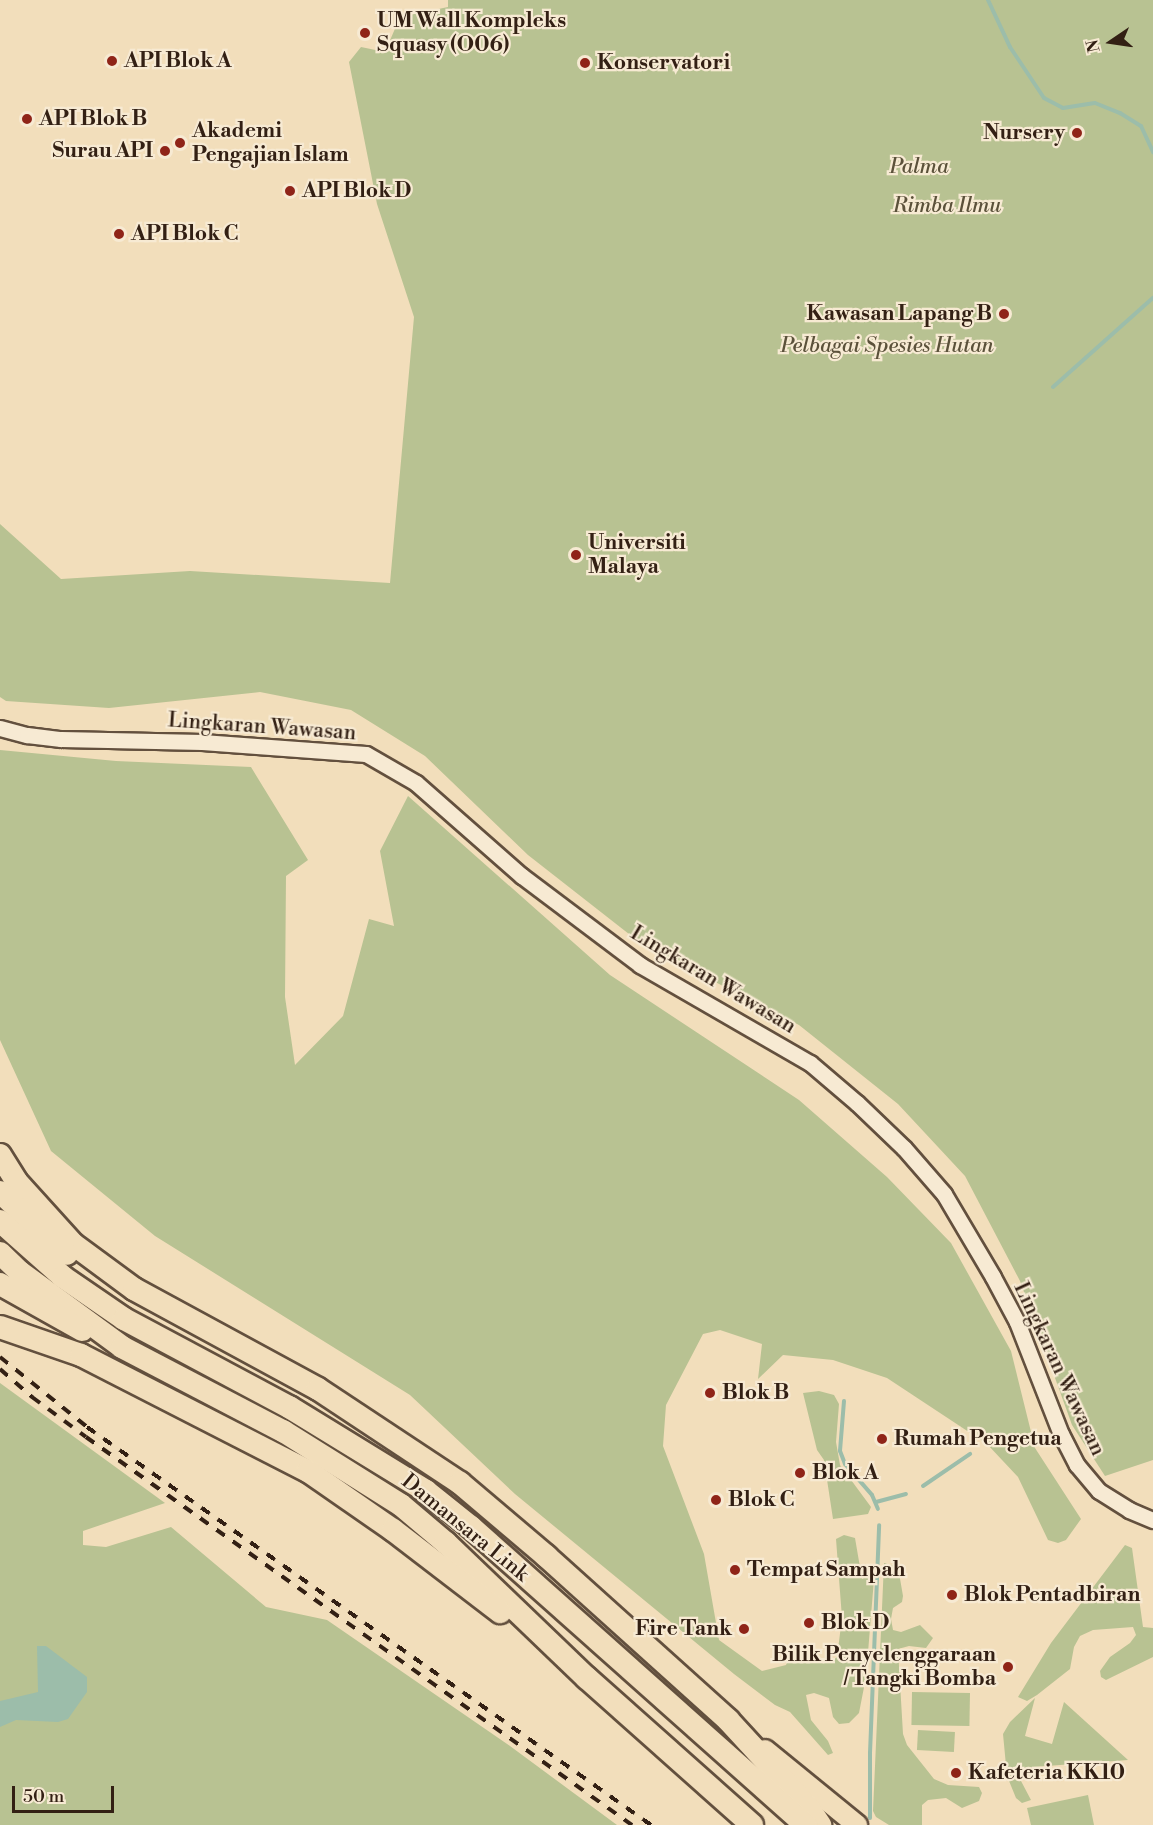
<!DOCTYPE html>
<style>
body{margin:0}
#map{position:relative;width:1153px;height:1825px;overflow:hidden;background:#f2debb;font-family:"Libre Bodoni",serif}
div>[style]{position:absolute}
[style*='--x']{left:calc(var(--x)*1px);top:calc(var(--y)*1px);width:calc(var(--w)*1px);rotate:calc(var(--a)*1deg)}
.green>*{inset:0;background:#b8c292;transform-origin:0 0}
.water>*{inset:0;background:#9cbdaa}
.stream>*{height:4px;margin:-2px;padding:0 2px;transform-origin:2px;border-radius:2px;background:#9cbdaa}
.roads{filter:drop-shadow(2px 0 #63503e) drop-shadow(-2px 0 #63503e) drop-shadow(0 2px #63503e) drop-shadow(0 -2px #63503e)}
.tertiary>*{height:15px;margin:-7.5px;padding:0 7.5px;transform-origin:7.5px;border-radius:7.5px;background:#f7ead3}
.primary>*{height:20px;margin:-10px;padding:0 10px;transform-origin:10px;border-radius:10px;background:#f2debb}
.motorway>*{height:22px;margin:-11px;padding:0 11px;transform-origin:11px;border-radius:11px;background:#f2debb}
.rail>*{height:4px;margin-top:-2px;transform-origin:0;background:repeating-linear-gradient(90deg,#332014 0 10px,transparent 0 20px)}
.dots>*{width:16px;height:16px;translate:-50% -50%;box-sizing:border-box;border:3px solid #f7ead3;border-radius:50%}
span{translate:-50% -50%;white-space:nowrap;text-align:center;line-height:1.15;-webkit-text-stroke:4.5px #f7ead3;paint-order:stroke}
.poi-label{font-size:21px;color:#332014;font-weight:700}
.left{translate:0 -50%;text-align:left}
.right{translate:-100% -50%;text-align:right}
.park-label{font-size:21px;color:#5b513a;font-style:italic}
.street-label{font-size:21px;color:#332014}
.north{position:absolute;left:1081px;top:12px;width:60px;height:60px;-webkit-text-stroke:4px #f7ead3;paint-order:stroke;rotate:257deg;font-size:16px;font-weight:700;line-height:24px;text-align:center;color:#332014}
.north::after{content:'';display:block;margin:auto;width:21px;height:27px;background:#332014;clip-path:polygon(50% 0,100% 100%,50% 72%,0 100%)}
.scale{position:absolute;left:12px;top:1786px;width:102px;height:27px;box-sizing:border-box;border:3px solid #332014;border-top:0;padding-left:8px;font-size:18px;line-height:21px;white-space:nowrap;color:#332014;-webkit-text-stroke:4px #f7ead3;paint-order:stroke}
</style>
<div id="map">
<div class="green">
<i style="clip-path:polygon(448px 0,1153px 0,1153px 1460px,1105px 1476px,1072px 1425px,1020px 1281px,965px 1176px,898px 1104px,799px 1025px,643px 945px,528px 855px,425px 756px,351px 710px,260px 692px,109px 708px,6px 701px,0 697px,0 524px,61px 579px,190px 571px,390px 583px,414px 317px,377px 204px,349px 62px,361px 47px,385px 52px,400px 17px,448px 7px)"></i>
<i style="clip-path:polygon(0 750px,116px 761px,251px 767px,308px 860px,286px 876px,285px 997px,295px 1065px,343px 1016px,369px 919px,394px 926px,380px 851px,408px 796px,610px 975px,799px 1100px,887px 1177px,951px 1243px,1011px 1351px,1035px 1448px,1081px 1519px,1066px 1540px,1058px 1543px,1048px 1540px,1018px 1477px,987px 1444px,887px 1378px,833px 1360px,783px 1355px,758px 1379px,762px 1344px,720px 1330px,703px 1334px,666px 1405px,663px 1446px,704px 1554px,719px 1640px,762px 1671px,786px 1665px,789px 1658px,816px 1657px,832px 1661px,837px 1657px,842px 1618px,836px 1539px,844px 1535px,855px 1538px,862px 1579px,868px 1576px,874px 1579px,866px 1677px,859px 1713px,849px 1723px,839px 1724px,833px 1717px,829px 1698px,814px 1693px,806px 1695px,811px 1720px,828px 1741px,833px 1753px,828px 1755px,790px 1712px,775px 1705px,734px 1674px,515px 1494px,410px 1395px,155px 1236px,51px 1151px,0 1040px)"></i>
<i style="clip-path:polygon(0 1383px,165px 1503px,83px 1531px,83px 1545px,106px 1547px,171px 1527px,266px 1607px,327px 1620px,510px 1746px,617px 1825px,0 1825px)"></i>
<i style="clip-path:polygon(819px 1391px,834px 1395px,839px 1404px,836px 1442px,840px 1465px,871px 1507px,868px 1514px,833px 1519px,824px 1460px,817px 1450px,803px 1393px)"></i>
<i style="clip-path:polygon(1125px 1545px,1132px 1548px,1143px 1627px,1153px 1628px,1153px 1657px,1106px 1680px,1101px 1677px,1100px 1671px,1110px 1657px,1130px 1643px,1136px 1635px,1133px 1627px,1093px 1630px,1080px 1636px,1074px 1647px,1070px 1669px,1037px 1695px,1027px 1701px,1018px 1697px,1051px 1643px)"></i>
<i style="clip-path:polygon(884px 1563px,898px 1567px,903px 1596px,902px 1602px,893px 1608px,891px 1619px,893px 1630px,901px 1632px,920px 1625px,933px 1638px,926px 1648px,909px 1646px,898px 1649px,903px 1734px,907px 1745px,934px 1779px,948px 1785px,979px 1787px,982px 1793px,979px 1801px,962px 1808px,946px 1798px,928px 1800px,922px 1805px,922px 1825px,889px 1825px,876px 1817px,873px 1811px)"></i>
<i style="left:912px;top:1692px;width:58px;height:33px;rotate:1deg"></i>
<i style="clip-path:polygon(1035px 1698px,1025px 1736px,1052px 1744px,1064px 1702px,1128px 1760px,1033px 1767px,1023px 1771px,1021px 1781px,1031px 1800px,1022px 1803px,1016px 1798px,1007px 1776px,1003px 1734px,1010px 1722px)"></i>
<i style="left:918px;top:1730px;width:37px;height:20px;rotate:3deg"></i>
<i style="clip-path:polygon(1088px 1795px,1094px 1825px,1031px 1825px,1027px 1808px)"></i>
</div>
<div class="water">
<i style="clip-path:polygon(37px 1646px,46px 1646px,87px 1677px,87px 1692px,68px 1719px,58px 1722px,16px 1720px,0 1727px,0 1701px,38px 1692px)"></i>
</div>
<div class="stream">
<i style="--x:988;--y:0;--w:52;--a:64.9"></i>
<i style="--x:1010;--y:47;--w:61;--a:56.3"></i>
<i style="--x:1044;--y:98;--w:21;--a:28"></i>
<i style="--x:1063;--y:108;--w:32;--a:-9"></i>
<i style="--x:1095;--y:103;--w:27;--a:22"></i>
<i style="--x:1120;--y:113;--w:25;--a:32"></i>
<i style="--x:1141;--y:126;--w:29;--a:65"></i>
<i style="--x:1053;--y:387;--w:134;--a:-41.7"></i>
<i style="--x:844;--y:1401;--w:50;--a:94.6"></i>
<i style="--x:840;--y:1451;--w:14;--a:69"></i>
<i style="--x:845;--y:1464;--w:41;--a:48.9"></i>
<i style="--x:872;--y:1495;--w:15;--a:67"></i>
<i style="--x:923;--y:1486;--w:57;--a:-34.2"></i>
<i style="--x:876;--y:1502;--w:31;--a:-15"></i>
<i style="--x:870;--y:1818;--w:65;--a:-90"></i>
<i style="--x:870;--y:1753;--w:228;--a:-87.7"></i>
</div>
<div class="roads">
<div class="tertiary">
<i style="--x:0;--y:728;--w:28;--a:15"></i>
<i style="--x:27;--y:735;--w:34;--a:7"></i>
<i style="--x:61;--y:739;--w:141;--a:1.2"></i>
<i style="--x:202;--y:742;--w:164;--a:4.2"></i>
<i style="--x:366;--y:754;--w:58;--a:30.1"></i>
<i style="--x:416;--y:783;--w:141;--a:41.3"></i>
<i style="--x:522;--y:876;--w:148;--a:37"></i>
<i style="--x:640;--y:965;--w:196;--a:30"></i>
<i style="--x:810;--y:1063;--w:62;--a:40.4"></i>
<i style="--x:857;--y:1103;--w:65;--a:43.8"></i>
<i style="--x:904;--y:1148;--w:61;--a:49"></i>
<i style="--x:944;--y:1194;--w:96;--a:59.4"></i>
<i style="--x:993;--y:1277;--w:51;--a:61.9"></i>
<i style="--x:1017;--y:1322;--w:120;--a:68.6"></i>
<i style="--x:1061;--y:1434;--w:35;--a:63"></i>
<i style="--x:1077;--y:1465;--w:34;--a:50"></i>
<i style="--x:1099;--y:1491;--w:36;--a:32"></i>
<i style="--x:1129;--y:1510;--w:26;--a:23"></i>
</div>
<div class="primary">
<i style="--x:765;--y:1750;--w:119;--a:39.2"></i>
</div>
<div class="motorway">
<i style="--x:0;--y:1155;--w:31;--a:58"></i>
<i style="--x:16;--y:1181;--w:85;--a:47.9"></i>
<i style="--x:73;--y:1244;--w:76;--a:36.4"></i>
<i style="--x:134;--y:1289;--w:209;--a:28.5"></i>
<i style="--x:318;--y:1389;--w:170;--a:33.5"></i>
<i style="--x:460;--y:1483;--w:113;--a:40.3"></i>
<i style="--x:546;--y:1556;--w:245;--a:42"></i>
<i style="--x:728;--y:1720;--w:118;--a:47.4"></i>
<i style="--x:808;--y:1807;--w:22;--a:56"></i>
<i style="--x:0;--y:1192;--w:91;--a:42.8"></i>
<i style="--x:0;--y:1221;--w:84;--a:41.6"></i>
<i style="--x:63;--y:1277;--w:74;--a:34.5"></i>
<i style="--x:124;--y:1319;--w:187;--a:28.1"></i>
<i style="--x:289;--y:1407;--w:161;--a:31.5"></i>
<i style="--x:426;--y:1491;--w:58;--a:38.7"></i>
<i style="--x:471;--y:1527;--w:448;--a:41.7"></i>
<i style="--x:0;--y:1253;--w:28;--a:44"></i>
<i style="--x:20;--y:1272;--w:127;--a:36.3"></i>
<i style="--x:122;--y:1347;--w:182;--a:27.6"></i>
<i style="--x:283;--y:1431;--w:139;--a:32.1"></i>
<i style="--x:401;--y:1505;--w:59;--a:40.2"></i>
<i style="--x:446;--y:1543;--w:195;--a:43.8"></i>
<i style="--x:587;--y:1678;--w:221;--a:41.7"></i>
<i style="--x:0;--y:1284;--w:94;--a:29.3"></i>
<i style="--x:0;--y:1327;--w:86;--a:19.1"></i>
<i style="--x:81;--y:1355;--w:255;--a:27.1"></i>
<i style="--x:308;--y:1471;--w:103;--a:34.8"></i>
<i style="--x:393;--y:1530;--w:135;--a:37.5"></i>
</div>
</div>
<div class="rail">
<i style="--x:0;--y:1357;--w:112;--a:38.8"></i>
<i style="--x:87;--y:1427;--w:690;--a:35.21"></i>
<i style="--x:0;--y:1369;--w:43;--a:41.2"></i>
<i style="--x:32;--y:1397;--w:67;--a:36.5"></i>
<i style="--x:86;--y:1437;--w:670;--a:35.4"></i>
</div>
<div class="dots">
<i style="left:365px;top:33px;background:#8f2418"></i>
<i style="left:112px;top:61px;background:#8f2418"></i>
<i style="left:585px;top:63px;background:#8f2418"></i>
<i style="left:27px;top:119px;background:#8f2418"></i>
<i style="left:1077px;top:133px;background:#8f2418"></i>
<i style="left:180px;top:143px;background:#8f2418"></i>
<i style="left:165px;top:151px;background:#8f2418"></i>
<i style="left:290px;top:191px;background:#8f2418"></i>
<i style="left:119px;top:234px;background:#8f2418"></i>
<i style="left:1004px;top:314px;background:#8f2418"></i>
<i style="left:576px;top:555px;background:#8f2418"></i>
<i style="left:710px;top:1393px;background:#8f2418"></i>
<i style="left:882px;top:1439px;background:#8f2418"></i>
<i style="left:800px;top:1473px;background:#8f2418"></i>
<i style="left:716px;top:1500px;background:#8f2418"></i>
<i style="left:735px;top:1570px;background:#8f2418"></i>
<i style="left:952px;top:1595px;background:#8f2418"></i>
<i style="left:809px;top:1623px;background:#8f2418"></i>
<i style="left:744px;top:1629px;background:#8f2418"></i>
<i style="left:1008px;top:1667px;background:#8f2418"></i>
<i style="left:956px;top:1773px;background:#8f2418"></i>
</div>
<div class="poi-label">
<span class="left" style="left:377px;top:33px">UM Wall Kompleks<br>Squasy (O06)</span>
<span class="left" style="left:124px;top:61px">API Blok A</span>
<span class="left" style="left:597px;top:63px">Konservatori</span>
<span class="left" style="left:39px;top:119px">API Blok B</span>
<span class="left" style="left:192px;top:143px">Akademi<br>Pengajian Islam</span>
<span class="right" style="left:1065px;top:133px">Nursery</span>
<span class="right" style="left:153px;top:151px">Surau API</span>
<span class="left" style="left:302px;top:191px">API Blok D</span>
<span class="left" style="left:131px;top:234px">API Blok C</span>
<span class="right" style="left:992px;top:314px">Kawasan Lapang B</span>
<span class="left" style="left:588px;top:555px">Universiti<br>Malaya</span>
<span class="left" style="left:722px;top:1393px">Blok B</span>
<span class="left" style="left:894px;top:1439px">Rumah Pengetua</span>
<span class="left" style="left:812px;top:1473px">Blok A</span>
<span class="left" style="left:728px;top:1500px">Blok C</span>
<span class="left" style="left:747px;top:1570px">Tempat Sampah</span>
<span class="left" style="left:964px;top:1595px">Blok Pentadbiran</span>
<span class="left" style="left:821px;top:1623px">Blok D</span>
<span class="right" style="left:732px;top:1629px">Fire Tank</span>
<span class="right" style="left:996px;top:1667px">Bilik Penyelenggaraan<br>/ Tangki Bomba</span>
<span class="left" style="left:968px;top:1773px">Kafeteria KK10</span>
</div>
<div class="park-label">
<span style="left:919px;top:167px">Palma</span>
<span style="left:947px;top:206px">Rimba Ilmu</span>
<span style="left:887px;top:346px">Pelbagai Spesies Hutan</span>
</div>
<div class="street-label">
<span style="left:262px;top:727px;rotate:4deg">Lingkaran Wawasan</span>
<span style="left:713px;top:980px;rotate:31deg">Lingkaran Wawasan</span>
<span style="left:1059px;top:1369px;rotate:65deg">Lingkaran Wawasan</span>
<span style="left:465px;top:1528px;rotate:39deg">Damansara Link</span>
</div>
<div class="north">N</div>
<div class="scale">50 m</div>
</div>
